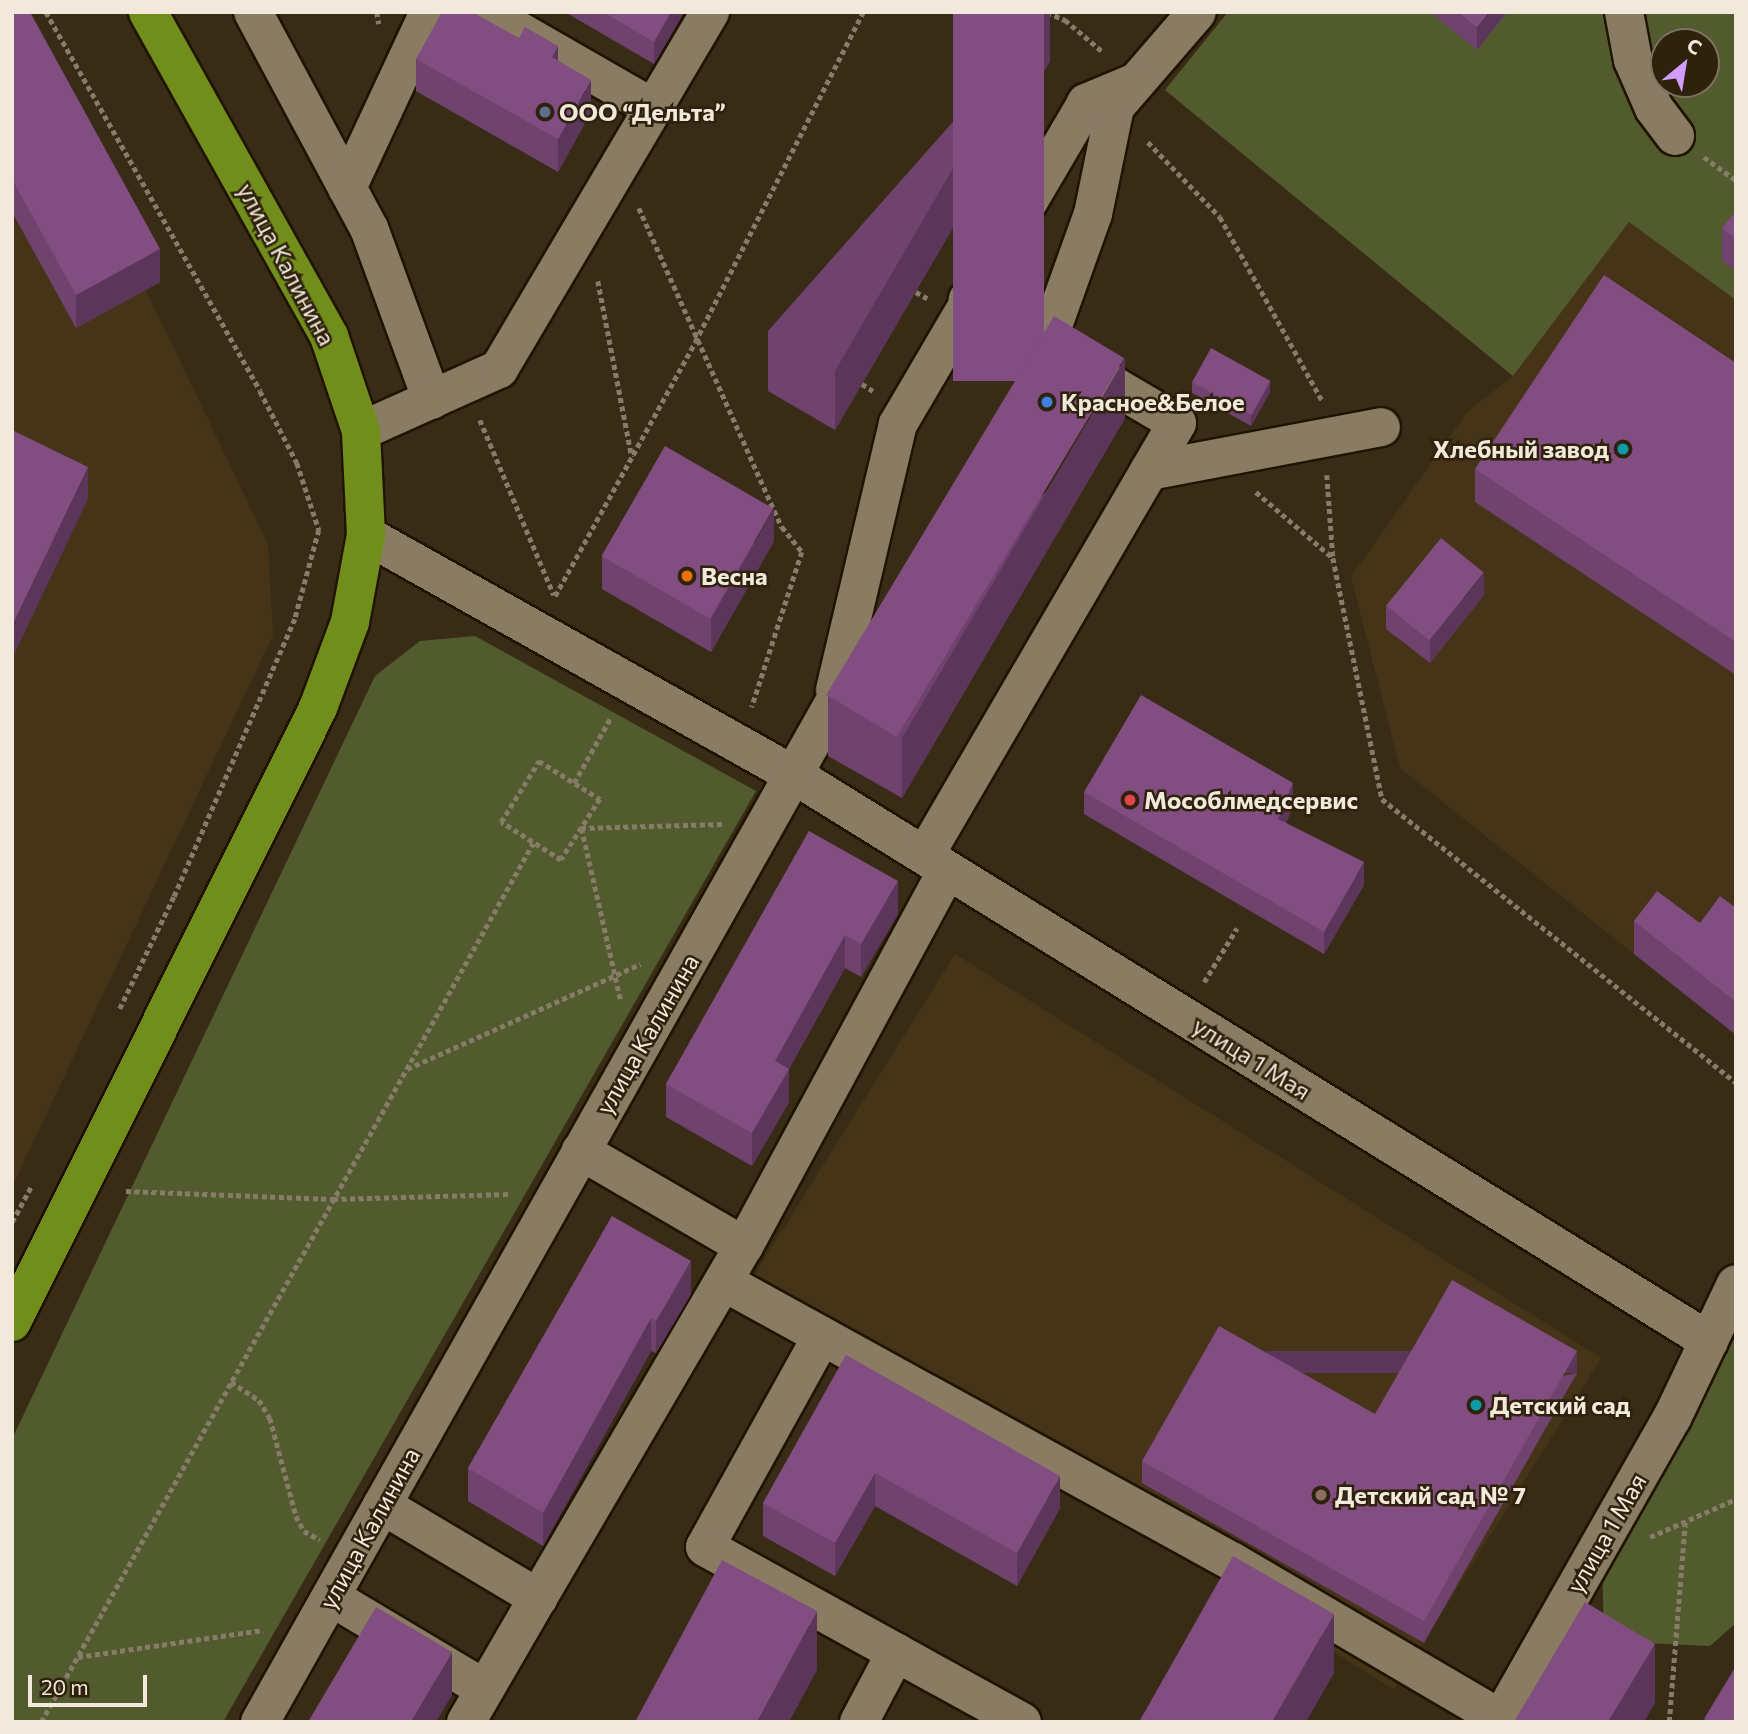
<!DOCTYPE html>
<meta charset="utf-8">
<style>
body{margin:0}
#map{position:relative;width:1748px;height:1734px;overflow:hidden;background:#392c16;font-family:Commissioner,sans-serif}
div>[style]{position:absolute}
[style*='--x']{left:calc(var(--x)*1px);top:calc(var(--y)*1px);width:calc(var(--w)*1px);rotate:calc(var(--a)*1deg)}
.built>*{inset:0;background:#453417;transform-origin:0 0}
.green>*{inset:0;background:#525b2d}
.path>*{height:4.5px;margin-top:-2.25px;transform-origin:0;background:repeating-linear-gradient(90deg,#877b69 0 5px,transparent 0 8.5px)}
.roads{filter:drop-shadow(2px 0 #201401) drop-shadow(-2px 0 #201401) drop-shadow(0 2px #201401) drop-shadow(0 -2px #201401)}
.minor>*{height:38px;margin:-19px;padding:0 19px;transform-origin:19px;border-radius:19px;background:#8a7b63}
.highway>*{height:38px;margin:-19px;padding:0 19px;transform-origin:19px;border-radius:19px;background:#718e1c}
.wall>*{inset:0;background:#70426e}
.shaded-wall>*{inset:0;background:#5b365a;transform-origin:0 0}
.building>*{inset:0;background:#824d80;transform-origin:0 0}
.dots>*{width:19px;height:19px;translate:-50% -50%;box-sizing:border-box;border:4px solid #2f220d;border-radius:50%}
span{translate:-50% -50%;white-space:nowrap;text-align:center;line-height:1.15;-webkit-text-stroke:5px #2f220d;paint-order:stroke}
.poi-label{font-size:24px;color:#f2e9dc;font-weight:700}
.left{translate:0 -50%;text-align:left}
.right{translate:-100% -50%;text-align:right}
.street-label{font-size:24px;color:#f2e9dc}
.frame{position:absolute;inset:0;border:14px solid #f2e9dc;pointer-events:none}
.north{position:absolute;left:1650px;top:28px;width:70px;height:70px;box-sizing:border-box;background:#2f220d;border:2px solid #7d7260;border-radius:50%;rotate:30deg;font-size:19px;font-weight:700;line-height:28px;text-align:center;color:#f2e9dc}
.north::after{content:'';display:block;margin:auto;width:24px;height:32px;background:#d29dfd;clip-path:polygon(50% 0,100% 100%,50% 72%,0 100%)}
.scale{position:absolute;left:28px;top:1675px;width:119px;height:32px;box-sizing:border-box;border:4px solid #f2e9dc;border-top:0;padding-left:9px;font-size:21px;line-height:24px;white-space:nowrap;color:#f2e9dc;-webkit-text-stroke:5px #2f220d;paint-order:stroke}
</style>
<div id="map">
<div class="built">
<i style="clip-path:polygon(12px 12px,268px 544px,273px 635px,12px 1187px)"></i>
<i style="clip-path:polygon(1629px 221px,1736px 300px,1736px 940px,1657px 924px,1634px 954px,1400px 768px,1351px 577px,1467px 412px,1513px 376px)"></i>
<i style="left:955px;top:954px;width:762px;height:391px;rotate:32deg"></i>
</div>
<div class="green">
<i style="clip-path:polygon(evenodd,1228px 12px,1736px 12px,1736px 300px,1629px 222px,1513px 376px,1165px 90px,1228px 12px,1664px 42px,1706px 42px,1706px 84px,1664px 84px,1664px 42px)"></i>
<i style="clip-path:polygon(475px 636px,756px 791px,223px 1722px,12px 1722px,12px 1439px,375px 676px,420px 641px)"></i>
<i style="clip-path:polygon(1736px 1336px,1736px 1623px,1710px 1646px,1604px 1641px,1602px 1556px)"></i>
</div>
<div class="path">
<i style="--x:46;--y:12;--w:435;--a:60.5"></i>
<i style="--x:260;--y:391;--w:81;--a:62.8"></i>
<i style="--x:297;--y:463;--w:71;--a:71.8"></i>
<i style="--x:319;--y:530;--w:92;--a:105.1"></i>
<i style="--x:295;--y:619;--w:303;--a:113.5"></i>
<i style="--x:174;--y:897;--w:127;--a:115.8"></i>
<i style="--x:377;--y:12;--w:12;--a:81"></i>
<i style="--x:1047;--y:12;--w:20;--a:24"></i>
<i style="--x:1065;--y:20;--w:50;--a:40.1"></i>
<i style="--x:1023;--y:107;--w:14;--a:30"></i>
<i style="--x:1148;--y:142;--w:104;--a:46.2"></i>
<i style="--x:1220;--y:217;--w:210;--a:60.9"></i>
<i style="--x:1704;--y:157;--w:39;--a:36"></i>
<i style="--x:970;--y:199;--w:13;--a:32"></i>
<i style="--x:639;--y:208;--w:350;--a:65.9"></i>
<i style="--x:782;--y:527;--w:32;--a:51"></i>
<i style="--x:802;--y:552;--w:163;--a:107.9"></i>
<i style="--x:598;--y:281;--w:179;--a:79.1"></i>
<i style="--x:916;--y:292;--w:13;--a:29"></i>
<i style="--x:862;--y:384;--w:13;--a:32"></i>
<i style="--x:480;--y:420;--w:190;--a:67.1"></i>
<i style="--x:1327;--y:475;--w:82;--a:85.8"></i>
<i style="--x:1256;--y:492;--w:101;--a:40.6"></i>
<i style="--x:1333;--y:558;--w:246;--a:78.5"></i>
<i style="--x:1382;--y:799;--w:454;--a:38.7"></i>
<i style="--x:555;--y:596;--w:290;--a:-61.1"></i>
<i style="--x:695;--y:342;--w:370;--a:-63"></i>
<i style="--x:539;--y:761;--w:72;--a:31.9"></i>
<i style="--x:600;--y:799;--w:72;--a:122.6"></i>
<i style="--x:561;--y:860;--w:71;--a:-147.7"></i>
<i style="--x:501;--y:822;--w:72;--a:-58.1"></i>
<i style="--x:574;--y:783;--w:76;--a:-60.7"></i>
<i style="--x:1204;--y:982;--w:63;--a:-58.6"></i>
<i style="--x:620;--y:999;--w:175;--a:-102.8"></i>
<i style="--x:581;--y:828;--w:141;--a:-1.6"></i>
<i style="--x:407;--y:1069;--w:256;--a:-24.2"></i>
<i style="--x:126;--y:1191;--w:207;--a:2.2"></i>
<i style="--x:333;--y:1199;--w:178;--a:-1.6"></i>
<i style="--x:12;--y:1222;--w:42;--a:-61.6"></i>
<i style="--x:231;--y:1382;--w:33;--a:33"></i>
<i style="--x:259;--y:1400;--w:21;--a:59"></i>
<i style="--x:270;--y:1418;--w:101;--a:75.1"></i>
<i style="--x:296;--y:1516;--w:17;--a:62"></i>
<i style="--x:304;--y:1531;--w:18;--a:29"></i>
<i style="--x:1650;--y:1537;--w:94;--a:-23.8"></i>
<i style="--x:78;--y:1657;--w:187;--a:-8.3"></i>
<i style="--x:41;--y:1722;--w:1007;--a:-60.76"></i>
<i style="--x:1669;--y:1722;--w:202;--a:-85.4"></i>
</div>
<div class="roads">
<div class="minor">
<i style="--x:253;--y:12;--w:245;--a:61.8"></i>
<i style="--x:369;--y:228;--w:183;--a:69.9"></i>
<i style="--x:486;--y:12;--w:193;--a:29.9"></i>
<i style="--x:1624;--y:12;--w:49;--a:79.4"></i>
<i style="--x:1633;--y:60;--w:52;--a:66.4"></i>
<i style="--x:1654;--y:108;--w:35;--a:53"></i>
<i style="--x:347;--y:188;--w:194;--a:-65"></i>
<i style="--x:1034;--y:364;--w:22;--a:-58"></i>
<i style="--x:1046;--y:345;--w:139;--a:-70.3"></i>
<i style="--x:1093;--y:214;--w:109;--a:-78.4"></i>
<i style="--x:1115;--y:107;--w:125;--a:-49.2"></i>
<i style="--x:361;--y:431;--w:151;--a:-24.2"></i>
<i style="--x:499;--y:369;--w:415;--a:-59.4"></i>
<i style="--x:1149;--y:471;--w:236;--a:-10.7"></i>
<i style="--x:366;--y:535;--w:491;--a:29.3"></i>
<i style="--x:794;--y:775;--w:1076;--a:31.74"></i>
<i style="--x:835;--y:690;--w:273;--a:-76.7"></i>
<i style="--x:898;--y:424;--w:372;--a:-59.6"></i>
<i style="--x:1086;--y:103;--w:54;--a:-22.8"></i>
<i style="--x:925;--y:855;--w:500;--a:-59.74"></i>
<i style="--x:1177;--y:423;--w:243;--a:-149.5"></i>
<i style="--x:744;--y:1246;--w:427;--a:-61.6"></i>
<i style="--x:724;--y:1282;--w:581;--a:28.82"></i>
<i style="--x:1233;--y:1562;--w:311;--a:30.4"></i>
<i style="--x:822;--y:1336;--w:241;--a:119"></i>
<i style="--x:705;--y:1547;--w:362;--a:28.9"></i>
<i style="--x:382;--y:1505;--w:182;--a:30.8"></i>
<i style="--x:538;--y:1598;--w:408;--a:-59.7"></i>
<i style="--x:744;--y:1246;--w:189;--a:-149.8"></i>
<i style="--x:331;--y:1597;--w:179;--a:30.9"></i>
<i style="--x:260;--y:1722;--w:1213;--a:-60.62"></i>
<i style="--x:466;--y:1722;--w:143;--a:-59.9"></i>
<i style="--x:859;--y:1722;--w:79;--a:-62.1"></i>
<i style="--x:1499;--y:1722;--w:350;--a:-60.4"></i>
<i style="--x:1672;--y:1418;--w:148;--a:-64.5"></i>
</div>
<div class="highway">
<i style="--x:12;--y:1322;--w:686;--a:-63.51"></i>
<i style="--x:318;--y:708;--w:92;--a:-69.6"></i>
<i style="--x:350;--y:622;--w:88;--a:-79.6"></i>
<i style="--x:366;--y:535;--w:104;--a:-92.8"></i>
<i style="--x:361;--y:431;--w:100;--a:-108.6"></i>
<i style="--x:329;--y:336;--w:371;--a:-119.2"></i>
</div>
</div>
<div class="wall">
<i style="clip-path:polygon(12px 12px,160px 282px,76px 328px,12px 212px)"></i>
<i style="clip-path:polygon(565px 12px,684px 12px,654px 64px)"></i>
<i style="clip-path:polygon(1050px 12px,1050px 61px,835px 430px,768px 391px,768px 331px)"></i>
<i style="clip-path:polygon(1430px 12px,1507px 12px,1477px 50px)"></i>
<i style="clip-path:polygon(416px 59px,558px 61px,591px 112px,558px 172px,416px 91px)"></i>
<i style="clip-path:polygon(1736px 211px,1736px 271px,1722px 261px,1722px 228px)"></i>
<i style="clip-path:polygon(1736px 363px,1736px 675px,1475px 502px,1475px 469px)"></i>
<i style="clip-path:polygon(1192px 382px,1270px 392px,1251px 426px,1192px 393px)"></i>
<i style="clip-path:polygon(1125px 418px,902px 798px,828px 756px,828px 696px)"></i>
<i style="clip-path:polygon(774px 541px,711px 652px,602px 589px,602px 556px)"></i>
<i style="clip-path:polygon(1484px 595px,1430px 663px,1386px 629px,1386px 606px)"></i>
<i style="clip-path:polygon(1084px 792px,1293px 806px,1286px 823px,1364px 885px,1324px 954px,1084px 814px)"></i>
<i style="clip-path:polygon(809px 831px,898px 914px,861px 977px,845px 968px,789px 1069px,789px 1102px,752px 1166px,666px 1117px,666px 1084px)"></i>
<i style="clip-path:polygon(1736px 908px,1736px 1035px,1634px 954px,1634px 921px,1700px 923px)"></i>
<i style="clip-path:polygon(612px 1216px,691px 1294px,656px 1353px,651px 1351px,543px 1546px,468px 1501px,468px 1468px)"></i>
<i style="clip-path:polygon(846px 1355px,1060px 1508px,1017px 1586px,875px 1506px,835px 1576px,763px 1536px,763px 1503px)"></i>
<i style="clip-path:polygon(1577px 1373px,1424px 1643px,1142px 1483px,1142px 1461px)"></i>
</div>
<div class="shaded-wall">
<i style="clip-path:polygon(671px 12px,684px 12px,654px 64px,654px 42px)"></i>
<i style="clip-path:polygon(1044px 12px,1050px 12px,1050px 61px,835px 430px,835px 371px)"></i>
<i style="clip-path:polygon(1489px 12px,1507px 12px,1477px 50px,1477px 27px)"></i>
<i style="clip-path:polygon(558px 46px,558px 79px,552px 57px)"></i>
<i style="clip-path:polygon(591px 80px,591px 112px,558px 172px,558px 139px)"></i>
<i style="clip-path:polygon(160px 249px,160px 282px,76px 328px,76px 295px)"></i>
<i style="clip-path:polygon(1125px 358px,1125px 418px,902px 798px,902px 738px)"></i>
<i style="clip-path:polygon(1270px 381px,1270px 392px,1251px 426px,1251px 415px)"></i>
<i style="clip-path:polygon(88px 467px,88px 499px,12px 659px,12px 626px)"></i>
<i style="clip-path:polygon(774px 508px,774px 541px,711px 652px,711px 619px)"></i>
<i style="clip-path:polygon(1484px 573px,1484px 595px,1430px 663px,1430px 640px)"></i>
<i style="clip-path:polygon(1293px 783px,1293px 806px,1278px 841px,1278px 819px)"></i>
<i style="clip-path:polygon(1364px 862px,1364px 885px,1324px 954px,1324px 932px)"></i>
<i style="clip-path:polygon(898px 881px,898px 914px,861px 977px,861px 944px)"></i>
<i style="clip-path:polygon(845px 935px,845px 968px,788px 1071px,789px 1069px,789px 1102px,752px 1166px,752px 1133px,775px 1061px)"></i>
<i style="clip-path:polygon(691px 1261px,691px 1294px,656px 1353px,656px 1321px)"></i>
<i style="clip-path:polygon(651px 1318px,651px 1351px,543px 1546px,543px 1513px)"></i>
<i style="left:1577px;top:1351px;width:22px;height:310px;rotate:90deg"></i>
<i style="clip-path:polygon(875px 1473px,875px 1506px,835px 1576px,835px 1543px)"></i>
<i style="clip-path:polygon(1060px 1476px,1060px 1508px,1017px 1586px,1017px 1553px)"></i>
<i style="clip-path:polygon(817px 1611px,817px 1670px,789px 1722px,757px 1722px)"></i>
<i style="clip-path:polygon(1334px 1614px,1334px 1673px,1306px 1722px,1272px 1722px)"></i>
<i style="clip-path:polygon(1655px 1644px,1655px 1703px,1644px 1722px,1608px 1722px)"></i>
<i style="clip-path:polygon(452px 1652px,452px 1695px,436px 1722px,411px 1722px)"></i>
</div>
<div class="building">
<i style="clip-path:polygon(12px 12px,30px 12px,160px 249px,76px 295px,12px 179px)"></i>
<i style="clip-path:polygon(442px 12px,472px 12px,519px 38px,525px 27px,558px 46px,552px 57px,591px 80px,558px 139px,416px 59px)"></i>
<i style="clip-path:polygon(603px 12px,671px 12px,654px 42px)"></i>
<i style="left:953px;top:12px;width:91px;height:369px"></i>
<i style="clip-path:polygon(1458px 12px,1489px 12px,1477px 27px)"></i>
<i style="clip-path:polygon(1736px 211px,1736px 239px,1722px 228px)"></i>
<i style="clip-path:polygon(1604px 275px,1736px 363px,1736px 642px,1475px 469px)"></i>
<i style="left:1054px;top:316px;width:82px;height:442px;rotate:31deg"></i>
<i style="left:1211px;top:348px;width:68px;height:39px;rotate:29deg"></i>
<i style="clip-path:polygon(12px 430px,88px 467px,12px 626px)"></i>
<i style="left:665px;top:446px;width:125px;height:127px;rotate:30deg"></i>
<i style="left:1441px;top:538px;width:55px;height:87px;rotate:39deg"></i>
<i style="clip-path:polygon(1141px 695px,1293px 783px,1278px 819px,1364px 862px,1324px 932px,1084px 792px)"></i>
<i style="clip-path:polygon(809px 831px,898px 881px,861px 944px,845px 935px,775px 1061px,789px 1069px,752px 1133px,666px 1084px)"></i>
<i style="clip-path:polygon(1657px 891px,1700px 923px,1720px 896px,1736px 908px,1736px 1002px,1634px 921px)"></i>
<i style="clip-path:polygon(612px 1216px,691px 1261px,656px 1321px,651px 1318px,543px 1513px,468px 1468px)"></i>
<i style="clip-path:polygon(1452px 1280px,1577px 1351px,1424px 1621px,1142px 1461px,1219px 1326px,1375px 1414px)"></i>
<i style="clip-path:polygon(846px 1355px,1060px 1476px,1017px 1553px,875px 1473px,835px 1543px,763px 1503px)"></i>
<i style="clip-path:polygon(1233px 1556px,1334px 1614px,1272px 1722px,1139px 1722px)"></i>
<i style="clip-path:polygon(722px 1560px,817px 1611px,757px 1722px,635px 1722px)"></i>
<i style="clip-path:polygon(1585px 1602px,1655px 1644px,1608px 1722px,1514px 1722px)"></i>
<i style="clip-path:polygon(376px 1607px,452px 1652px,411px 1722px,308px 1722px)"></i>
<i style="clip-path:polygon(1736px 1666px,1736px 1722px,1708px 1722px,1704px 1719px)"></i>
</div>
<div class="dots">
<i style="left:545px;top:112px;background:#5c6f8a"></i>
<i style="left:1047px;top:402px;background:#3f7fe0"></i>
<i style="left:1623px;top:449px;background:#0f9aa8"></i>
<i style="left:687px;top:576px;background:#e8710a"></i>
<i style="left:1130px;top:800px;background:#e0444e"></i>
<i style="left:1476px;top:1405px;background:#0f9aa8"></i>
<i style="left:1321px;top:1495px;background:#8d6e63"></i>
</div>
<div class="poi-label">
<span class="left" style="left:559px;top:112px">ООО “Дельта”</span>
<span class="left" style="left:1061px;top:402px">Красное&amp;Белое</span>
<span class="right" style="left:1609px;top:449px">Хлебный завод</span>
<span class="left" style="left:701px;top:576px">Весна</span>
<span class="left" style="left:1144px;top:800px">Мособлмедсервис</span>
<span class="left" style="left:1490px;top:1405px">Детский сад</span>
<span class="left" style="left:1335px;top:1495px">Детский сад № 7</span>
</div>
<div class="street-label">
<span style="left:287px;top:264px;rotate:62deg">улица Калинина</span>
<span style="left:647px;top:1034px;rotate:-60deg">улица Калинина</span>
<span style="left:1252px;top:1058px;rotate:32deg">улица 1 Мая</span>
<span style="left:369px;top:1528px;rotate:-61deg">улица Калинина</span>
<span style="left:1606px;top:1533px;rotate:-60deg">улица 1 Мая</span>
</div>
<div class="frame"></div>
<div class="north">С</div>
<div class="scale">20 m</div>
</div>
